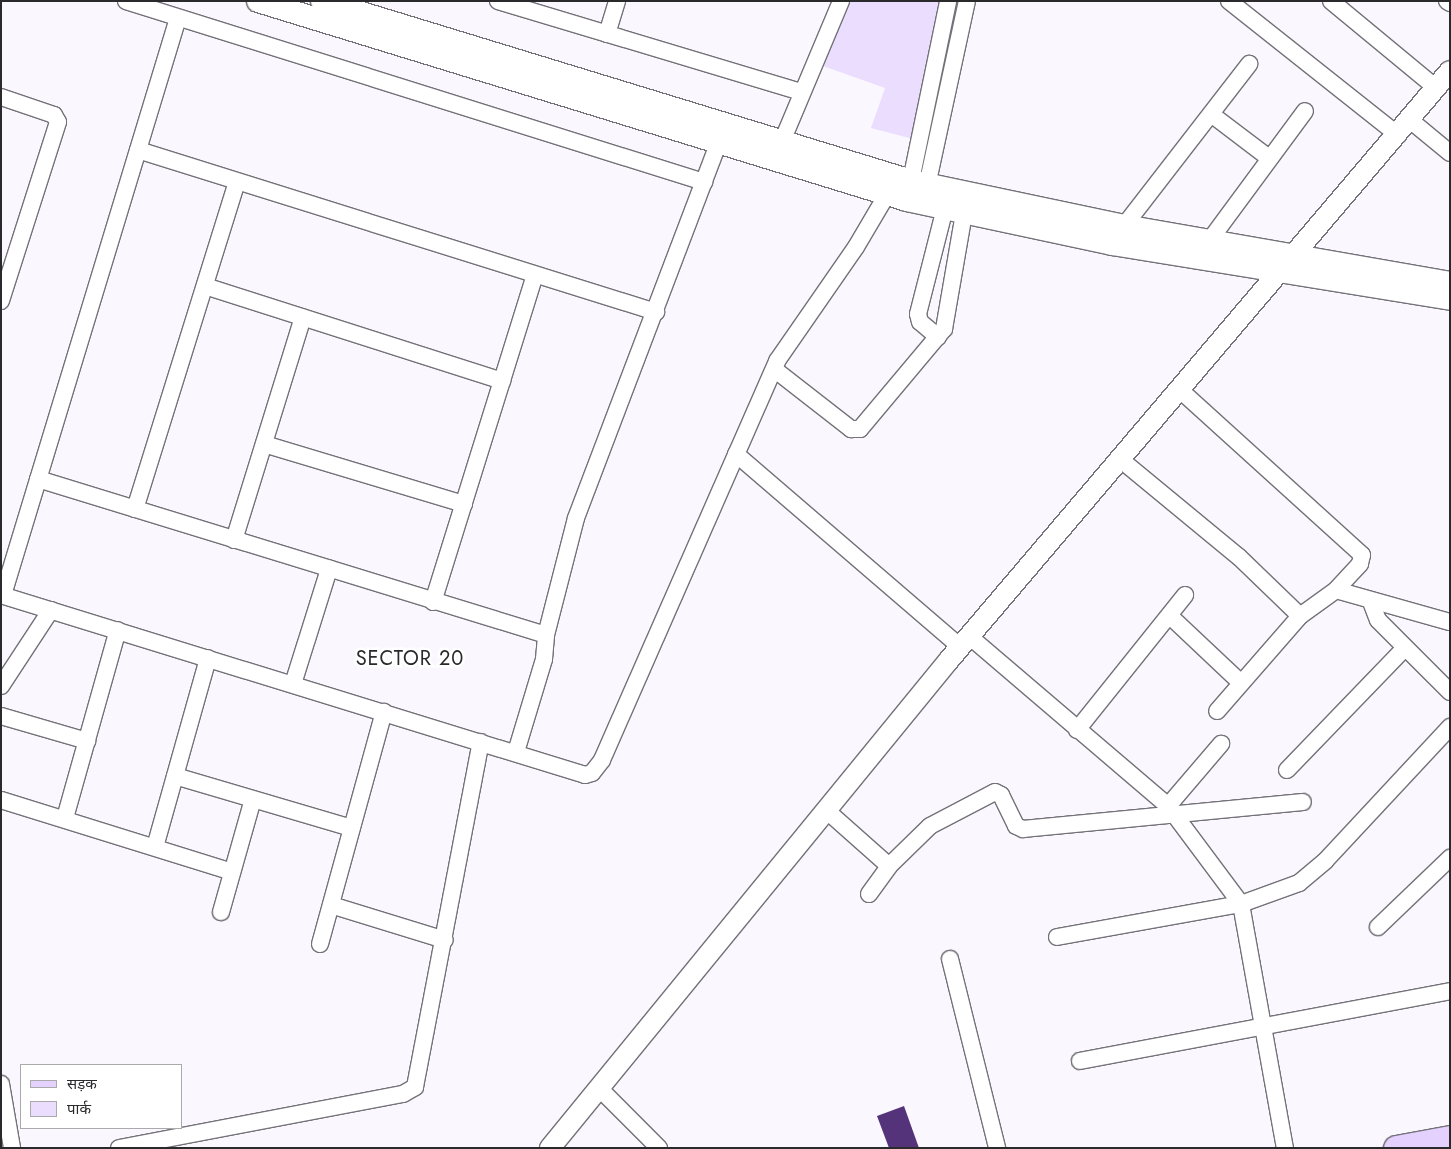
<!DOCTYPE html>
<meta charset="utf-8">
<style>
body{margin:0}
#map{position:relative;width:1451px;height:1149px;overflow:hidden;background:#faf8fe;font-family:Jost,"Noto Sans Devanagari",sans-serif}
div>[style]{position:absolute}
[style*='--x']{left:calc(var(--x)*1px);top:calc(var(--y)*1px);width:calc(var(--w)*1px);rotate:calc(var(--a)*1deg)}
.green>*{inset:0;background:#eaddfd}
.building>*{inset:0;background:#55337a}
.roads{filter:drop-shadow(1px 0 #747178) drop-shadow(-1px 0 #747178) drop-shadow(0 1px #747178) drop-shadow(0 -1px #747178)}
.minor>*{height:16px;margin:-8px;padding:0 8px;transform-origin:8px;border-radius:8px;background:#fff}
.tertiary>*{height:20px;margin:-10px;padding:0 10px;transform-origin:10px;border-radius:10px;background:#fff}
.secondary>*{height:22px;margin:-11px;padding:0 11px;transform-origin:11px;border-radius:11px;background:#fff}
.primary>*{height:25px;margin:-12.5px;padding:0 12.5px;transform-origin:12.5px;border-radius:12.5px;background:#e4d1fe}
span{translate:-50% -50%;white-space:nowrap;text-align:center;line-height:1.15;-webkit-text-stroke:5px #fff;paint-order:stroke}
.quarter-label{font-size:20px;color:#2a292c;letter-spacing:1px}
.frame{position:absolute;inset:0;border:2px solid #2a292c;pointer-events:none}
.legend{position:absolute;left:20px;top:1064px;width:162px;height:65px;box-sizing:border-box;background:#fff;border:1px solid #aaa9ab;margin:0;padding:6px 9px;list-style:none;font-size:15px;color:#2a292c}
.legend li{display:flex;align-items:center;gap:10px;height:25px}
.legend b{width:25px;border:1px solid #aaa9ab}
</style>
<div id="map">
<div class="green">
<i style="clip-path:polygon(851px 1px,944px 1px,913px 139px,871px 128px,885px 88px,823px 66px)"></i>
</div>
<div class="building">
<i style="clip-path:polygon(904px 1106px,919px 1148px,889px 1148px,877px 1116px)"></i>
</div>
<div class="roads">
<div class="minor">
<i style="--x:126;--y:1;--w:606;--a:17.39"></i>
<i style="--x:498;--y:1;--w:316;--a:16.7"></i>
<i style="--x:1229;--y:1;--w:216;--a:38.4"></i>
<i style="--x:1331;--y:1;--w:136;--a:39.6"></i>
<i style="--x:1447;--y:1;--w:4;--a:34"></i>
<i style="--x:607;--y:34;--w:34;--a:-73"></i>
<i style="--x:1;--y:97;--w:56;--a:18.8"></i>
<i style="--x:54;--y:115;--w:8;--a:60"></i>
<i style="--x:58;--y:122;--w:188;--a:107.7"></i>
<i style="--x:1211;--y:114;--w:73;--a:37.2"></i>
<i style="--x:1410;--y:120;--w:52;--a:39.5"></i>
<i style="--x:138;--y:150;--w:543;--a:17.37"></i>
<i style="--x:778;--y:151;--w:163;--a:-67.2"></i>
<i style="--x:909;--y:190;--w:193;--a:-78.3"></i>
<i style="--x:925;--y:195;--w:198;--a:-77.8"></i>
<i style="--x:1124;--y:226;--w:205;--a:-52.3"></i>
<i style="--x:1204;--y:248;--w:170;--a:-53.6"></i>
<i style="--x:205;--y:286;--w:312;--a:17.7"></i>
<i style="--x:938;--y:337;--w:23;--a:-140"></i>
<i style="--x:920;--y:322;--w:8;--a:-104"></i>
<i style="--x:918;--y:314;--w:109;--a:-75.7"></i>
<i style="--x:774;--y:369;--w:98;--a:37.9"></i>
<i style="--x:851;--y:429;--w:9;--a:0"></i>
<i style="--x:860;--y:429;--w:131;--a:-50"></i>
<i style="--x:944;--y:329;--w:118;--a:-80.2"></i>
<i style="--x:1179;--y:389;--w:247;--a:42.2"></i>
<i style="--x:1362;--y:555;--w:9;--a:103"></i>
<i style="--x:1360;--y:564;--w:35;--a:133"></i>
<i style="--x:1336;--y:590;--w:44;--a:144.2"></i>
<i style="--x:1300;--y:616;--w:126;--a:131.1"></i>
<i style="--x:264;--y:444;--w:209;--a:16.7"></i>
<i style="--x:736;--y:454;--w:296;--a:40.7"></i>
<i style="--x:1120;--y:459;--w:154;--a:39.5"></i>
<i style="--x:1239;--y:557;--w:85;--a:44"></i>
<i style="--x:38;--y:479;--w:531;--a:17.07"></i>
<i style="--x:135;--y:509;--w:343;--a:-72.7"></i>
<i style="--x:234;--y:540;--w:233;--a:-72.8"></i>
<i style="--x:1336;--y:590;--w:118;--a:15.7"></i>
<i style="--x:1;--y:595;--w:611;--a:17.13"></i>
<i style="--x:585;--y:775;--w:7;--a:-16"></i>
<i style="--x:592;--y:773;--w:16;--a:-52"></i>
<i style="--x:602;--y:760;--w:436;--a:-66.3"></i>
<i style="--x:777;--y:361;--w:139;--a:-55.3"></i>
<i style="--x:856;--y:247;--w:71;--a:-59.5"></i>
<i style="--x:3;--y:595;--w:603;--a:-73.13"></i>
<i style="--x:433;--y:602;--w:343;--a:-72.7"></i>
<i style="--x:1371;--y:602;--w:19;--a:69"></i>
<i style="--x:1378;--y:620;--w:102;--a:45"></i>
<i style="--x:1171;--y:617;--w:96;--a:43.3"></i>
<i style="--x:969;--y:636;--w:262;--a:40.5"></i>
<i style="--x:1168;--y:806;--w:122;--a:53.3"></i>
<i style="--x:1241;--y:904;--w:248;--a:79.8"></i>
<i style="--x:293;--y:684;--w:121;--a:-72.6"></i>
<i style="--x:1;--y:686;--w:91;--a:-56.7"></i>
<i style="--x:1;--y:716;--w:90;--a:16.2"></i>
<i style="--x:1077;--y:730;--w:173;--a:-51.3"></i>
<i style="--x:516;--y:752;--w:97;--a:-73.2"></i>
<i style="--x:544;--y:659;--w:24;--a:-85"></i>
<i style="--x:546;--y:635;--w:121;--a:-75.6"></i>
<i style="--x:576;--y:518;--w:412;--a:-69.2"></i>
<i style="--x:1287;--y:770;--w:168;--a:-46"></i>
<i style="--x:175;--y:776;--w:184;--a:16.4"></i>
<i style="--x:1;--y:800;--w:242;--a:17.3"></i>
<i style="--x:1168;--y:806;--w:82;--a:-49.5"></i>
<i style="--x:826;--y:810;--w:84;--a:41.6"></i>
<i style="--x:65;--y:818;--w:195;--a:-74.3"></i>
<i style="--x:155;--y:847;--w:196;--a:-74.3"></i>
<i style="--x:869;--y:894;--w:34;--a:-54"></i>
<i style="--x:889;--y:866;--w:57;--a:-44.3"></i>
<i style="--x:930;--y:826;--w:73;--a:-27.6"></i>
<i style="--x:995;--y:792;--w:7;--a:27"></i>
<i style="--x:1001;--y:795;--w:34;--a:64"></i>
<i style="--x:1016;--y:826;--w:8;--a:23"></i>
<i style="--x:1023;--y:829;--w:281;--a:-5.5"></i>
<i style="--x:331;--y:905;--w:119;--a:17.1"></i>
<i style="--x:221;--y:912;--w:117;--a:-74.2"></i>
<i style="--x:1378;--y:927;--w:100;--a:-43.8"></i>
<i style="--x:1057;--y:937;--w:187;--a:-10.2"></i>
<i style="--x:1241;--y:904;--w:62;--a:-19.9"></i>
<i style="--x:1299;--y:883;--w:35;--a:-40"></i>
<i style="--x:1326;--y:860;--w:182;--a:-47"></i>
<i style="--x:320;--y:944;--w:241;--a:-74.6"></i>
<i style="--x:950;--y:959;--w:195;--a:76"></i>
<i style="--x:1080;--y:1061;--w:377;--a:-10.7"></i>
<i style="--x:1;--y:1084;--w:65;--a:80.2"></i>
<i style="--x:599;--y:1088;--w:85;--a:45"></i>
<i style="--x:119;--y:1148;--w:289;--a:-10.8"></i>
<i style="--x:403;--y:1094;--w:14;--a:-30"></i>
<i style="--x:415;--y:1087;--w:351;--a:-79.2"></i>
</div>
<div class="tertiary">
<i style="--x:550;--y:1148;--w:630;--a:-50.73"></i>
<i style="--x:949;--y:660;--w:773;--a:-49.62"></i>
</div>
<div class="secondary">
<i style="--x:258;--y:1;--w:679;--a:17.05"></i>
<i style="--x:907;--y:200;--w:210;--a:12.1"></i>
<i style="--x:1112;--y:244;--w:342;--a:9.2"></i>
<i style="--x:322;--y:1;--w:616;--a:16.99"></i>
<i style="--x:911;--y:181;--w:218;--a:11.9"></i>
<i style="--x:1124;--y:226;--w:331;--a:9.9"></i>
</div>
<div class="primary">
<i style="--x:1396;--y:1148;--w:55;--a:-10.5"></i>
</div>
</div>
<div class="quarter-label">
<span style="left:410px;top:658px">SECTOR 20</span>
</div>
<div class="frame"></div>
<ul class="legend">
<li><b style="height:6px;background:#e4d1fe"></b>सड़क</li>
<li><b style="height:14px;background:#eaddfd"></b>पार्क</li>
</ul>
</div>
